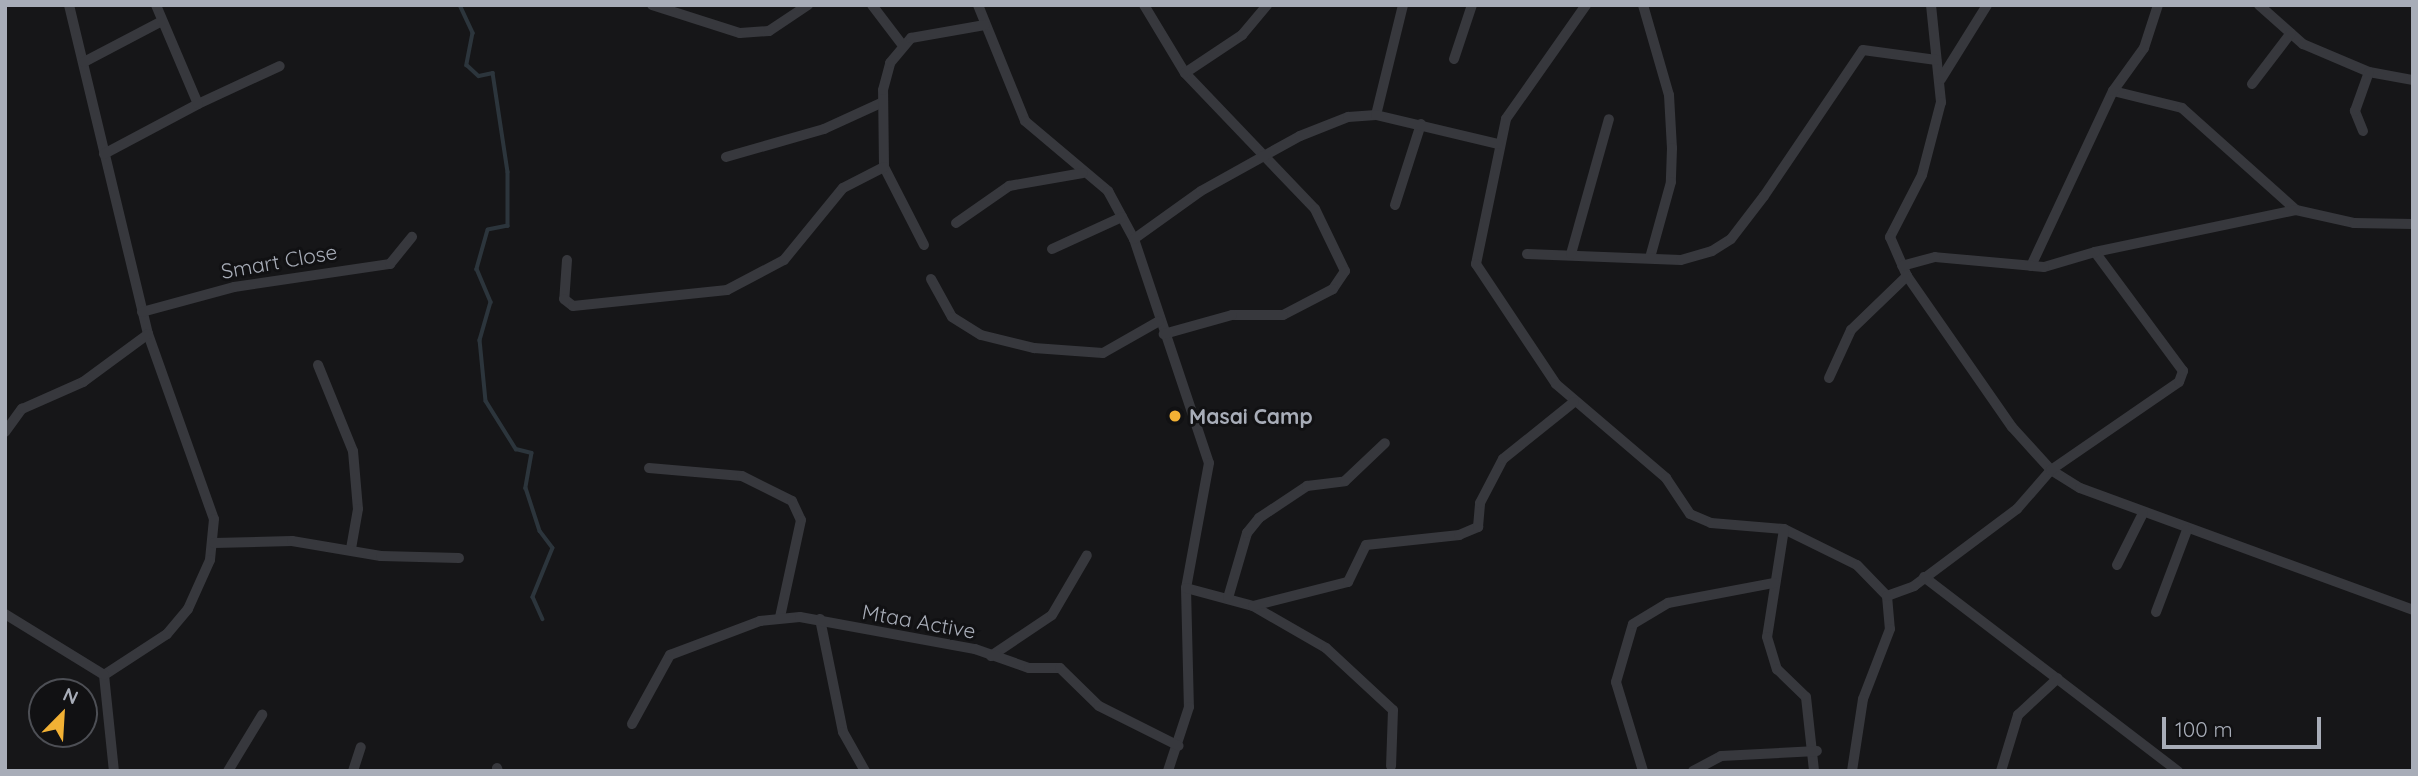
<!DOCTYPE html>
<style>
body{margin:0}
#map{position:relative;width:2418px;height:776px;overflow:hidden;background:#161618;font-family:Quicksand,sans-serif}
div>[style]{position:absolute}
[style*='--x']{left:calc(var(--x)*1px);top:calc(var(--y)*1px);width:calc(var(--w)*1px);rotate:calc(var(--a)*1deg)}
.stream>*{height:3.5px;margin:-1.75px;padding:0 1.75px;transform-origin:1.75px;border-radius:1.75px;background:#2c353c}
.minor>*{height:10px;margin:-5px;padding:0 5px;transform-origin:5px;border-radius:5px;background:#37383d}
.dots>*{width:19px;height:19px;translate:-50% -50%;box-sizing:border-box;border:4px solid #111113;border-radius:50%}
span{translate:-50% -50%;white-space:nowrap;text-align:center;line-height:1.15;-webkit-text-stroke:6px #111113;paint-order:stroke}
.street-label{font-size:21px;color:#a8adb8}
.poi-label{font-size:21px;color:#a8adb8;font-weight:700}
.left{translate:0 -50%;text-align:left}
.frame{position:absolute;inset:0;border:7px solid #a8adb8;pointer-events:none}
.north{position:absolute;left:28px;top:678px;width:70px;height:70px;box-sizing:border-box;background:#111113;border:2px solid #4d4f55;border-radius:50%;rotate:24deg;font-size:19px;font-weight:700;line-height:28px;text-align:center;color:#a8adb8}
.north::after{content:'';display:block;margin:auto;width:24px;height:32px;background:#f2b134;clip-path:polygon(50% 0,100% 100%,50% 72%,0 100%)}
.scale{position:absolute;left:2162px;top:717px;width:159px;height:32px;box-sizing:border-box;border:4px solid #a8adb8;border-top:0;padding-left:9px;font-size:21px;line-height:24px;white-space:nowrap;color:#a8adb8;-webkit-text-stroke:5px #111113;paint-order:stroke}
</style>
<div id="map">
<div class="stream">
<i style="--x:460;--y:5;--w:31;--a:65"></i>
<i style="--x:473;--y:33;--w:33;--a:101"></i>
<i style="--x:467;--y:65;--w:16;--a:43"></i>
<i style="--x:479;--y:76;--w:14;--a:-12"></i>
<i style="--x:493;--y:73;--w:100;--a:81.4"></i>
<i style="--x:508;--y:172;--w:54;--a:90"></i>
<i style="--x:508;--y:226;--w:20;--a:169"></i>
<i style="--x:488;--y:230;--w:41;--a:105.8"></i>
<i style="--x:477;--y:269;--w:36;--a:67"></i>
<i style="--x:491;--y:302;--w:40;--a:106"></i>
<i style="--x:480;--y:340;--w:61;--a:84.4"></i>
<i style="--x:486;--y:401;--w:57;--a:58"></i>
<i style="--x:516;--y:449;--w:16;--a:14"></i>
<i style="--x:532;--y:453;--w:36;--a:100"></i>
<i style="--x:526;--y:488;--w:45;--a:72"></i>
<i style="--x:540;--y:531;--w:21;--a:53"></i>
<i style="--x:553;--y:548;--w:53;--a:112.2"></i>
<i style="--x:533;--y:597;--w:24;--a:66"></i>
</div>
<div class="minor">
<i style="--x:69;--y:5;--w:338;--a:76.5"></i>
<i style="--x:148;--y:334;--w:196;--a:70.4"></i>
<i style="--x:214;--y:519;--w:41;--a:95.6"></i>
<i style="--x:210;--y:560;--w:54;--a:114.2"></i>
<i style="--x:188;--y:609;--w:33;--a:130"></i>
<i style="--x:167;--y:634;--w:75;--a:146.9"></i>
<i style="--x:104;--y:675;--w:97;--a:84.1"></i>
<i style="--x:652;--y:5;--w:92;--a:17.7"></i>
<i style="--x:740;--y:33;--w:29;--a:-4"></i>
<i style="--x:769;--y:31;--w:47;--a:-33.7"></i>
<i style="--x:872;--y:5;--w:48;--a:52.7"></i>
<i style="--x:978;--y:5;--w:125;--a:67.9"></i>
<i style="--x:1025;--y:121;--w:109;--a:40.1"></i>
<i style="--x:1108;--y:191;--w:55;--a:61.6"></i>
<i style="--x:1134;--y:239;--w:236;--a:71.5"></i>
<i style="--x:1209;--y:463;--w:127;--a:100.4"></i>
<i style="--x:1186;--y:588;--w:119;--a:88.6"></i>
<i style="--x:1189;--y:707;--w:67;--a:108.2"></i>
<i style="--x:1144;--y:5;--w:79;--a:58.9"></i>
<i style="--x:1185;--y:73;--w:188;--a:46.3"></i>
<i style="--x:1315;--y:209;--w:69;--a:64.2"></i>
<i style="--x:1345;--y:271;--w:22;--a:124"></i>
<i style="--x:1333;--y:289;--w:56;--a:152.5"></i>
<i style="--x:1283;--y:315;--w:51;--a:180"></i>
<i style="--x:1232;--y:315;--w:71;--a:164.4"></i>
<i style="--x:1586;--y:5;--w:139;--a:125.1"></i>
<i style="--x:1506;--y:119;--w:148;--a:101.7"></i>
<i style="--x:1476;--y:264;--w:144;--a:56.3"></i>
<i style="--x:1556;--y:384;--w:145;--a:40.5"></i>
<i style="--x:1666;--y:478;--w:43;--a:56.3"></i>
<i style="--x:1690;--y:514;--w:23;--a:23"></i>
<i style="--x:1711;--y:523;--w:73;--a:4.7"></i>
<i style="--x:1784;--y:529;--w:81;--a:26.3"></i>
<i style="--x:1857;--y:565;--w:43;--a:45.9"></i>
<i style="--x:1887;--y:596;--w:33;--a:85"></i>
<i style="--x:1890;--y:629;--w:75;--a:111.1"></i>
<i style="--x:1863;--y:699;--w:73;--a:98.7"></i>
<i style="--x:1643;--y:5;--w:94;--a:73.9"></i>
<i style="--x:1669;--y:95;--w:53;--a:86.8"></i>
<i style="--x:1672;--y:148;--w:34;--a:92"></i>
<i style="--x:1671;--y:182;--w:75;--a:105.5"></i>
<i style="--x:1931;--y:5;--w:98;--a:84.1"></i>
<i style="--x:1941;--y:102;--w:75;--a:104.6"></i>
<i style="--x:1922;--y:175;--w:70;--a:117.3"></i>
<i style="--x:1890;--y:237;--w:43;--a:66.4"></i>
<i style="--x:1907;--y:276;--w:184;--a:55.2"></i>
<i style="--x:2012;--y:427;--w:58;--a:47.8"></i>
<i style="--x:2051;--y:470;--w:34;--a:32"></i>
<i style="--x:2080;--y:488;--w:355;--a:20.1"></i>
<i style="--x:2259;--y:5;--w:59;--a:41.6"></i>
<i style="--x:2303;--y:44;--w:72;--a:23"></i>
<i style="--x:2369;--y:72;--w:45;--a:10.3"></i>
<i style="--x:1454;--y:59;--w:57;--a:-71.6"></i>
<i style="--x:84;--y:62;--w:88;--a:-27.7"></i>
<i style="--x:1185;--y:73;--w:69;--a:-33.7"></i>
<i style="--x:1242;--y:35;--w:39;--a:-50"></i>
<i style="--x:1941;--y:79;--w:87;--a:-58.1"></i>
<i style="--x:2252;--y:84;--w:64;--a:-52.6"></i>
<i style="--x:2113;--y:91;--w:71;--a:13.8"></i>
<i style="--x:2182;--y:108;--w:153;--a:41.8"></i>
<i style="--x:2296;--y:210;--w:59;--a:12.6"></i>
<i style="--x:2354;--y:223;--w:59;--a:1"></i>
<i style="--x:198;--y:104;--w:90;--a:-24.9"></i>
<i style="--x:1376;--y:115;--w:113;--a:-76.2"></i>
<i style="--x:2363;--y:131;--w:22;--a:-112"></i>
<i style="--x:2355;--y:111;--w:41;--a:-70.3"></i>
<i style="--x:104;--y:154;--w:106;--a:-28"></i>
<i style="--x:198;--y:104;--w:108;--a:-113"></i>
<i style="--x:726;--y:157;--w:102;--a:-15.9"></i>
<i style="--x:824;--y:129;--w:65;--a:-24.6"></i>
<i style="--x:1395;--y:205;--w:85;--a:-72.2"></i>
<i style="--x:956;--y:223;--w:65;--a:-34.9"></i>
<i style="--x:1009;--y:186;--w:75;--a:-10"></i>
<i style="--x:1134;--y:239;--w:82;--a:-35.6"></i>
<i style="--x:1201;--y:191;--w:113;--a:-29.1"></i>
<i style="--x:1300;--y:136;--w:52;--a:-21.6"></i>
<i style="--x:1348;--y:117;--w:28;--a:-4"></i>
<i style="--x:1376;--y:115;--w:125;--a:13.4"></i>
<i style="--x:924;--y:245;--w:88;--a:-117.1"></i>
<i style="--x:884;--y:167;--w:77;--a:-90.7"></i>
<i style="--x:883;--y:90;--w:28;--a:-75"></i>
<i style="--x:890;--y:63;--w:33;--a:-50"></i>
<i style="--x:911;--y:38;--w:75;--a:-10"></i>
<i style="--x:1052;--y:249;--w:77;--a:-24.6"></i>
<i style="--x:2095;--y:252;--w:205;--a:-11.8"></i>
<i style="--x:1527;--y:254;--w:154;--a:2.2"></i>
<i style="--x:1681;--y:260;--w:32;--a:-16"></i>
<i style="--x:1712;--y:251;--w:22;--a:-32"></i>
<i style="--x:1731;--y:239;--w:54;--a:-52.5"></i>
<i style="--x:1764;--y:196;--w:176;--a:-55.9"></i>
<i style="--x:1863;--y:50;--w:74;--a:7.8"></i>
<i style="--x:1571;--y:254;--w:140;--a:-74.3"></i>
<i style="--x:567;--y:260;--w:39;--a:94"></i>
<i style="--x:564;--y:299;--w:11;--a:38"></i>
<i style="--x:573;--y:306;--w:155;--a:-5.9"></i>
<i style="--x:727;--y:290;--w:64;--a:-27.8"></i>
<i style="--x:784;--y:260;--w:93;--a:-50.7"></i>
<i style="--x:843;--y:188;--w:46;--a:-27.1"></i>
<i style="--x:2031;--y:266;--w:193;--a:-64.9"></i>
<i style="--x:2113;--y:91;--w:53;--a:-54.2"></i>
<i style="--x:2144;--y:48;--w:45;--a:-72"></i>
<i style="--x:931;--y:279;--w:43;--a:61.1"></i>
<i style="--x:952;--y:317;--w:34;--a:32"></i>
<i style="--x:981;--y:335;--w:55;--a:13.8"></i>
<i style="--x:1034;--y:348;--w:69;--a:4.1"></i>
<i style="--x:1103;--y:353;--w:64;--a:-29.7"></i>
<i style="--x:142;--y:312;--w:95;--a:-15.2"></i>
<i style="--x:234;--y:287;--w:158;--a:-8.4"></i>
<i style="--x:390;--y:264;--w:35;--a:-51"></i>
<i style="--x:318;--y:365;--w:93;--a:67.9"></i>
<i style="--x:353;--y:451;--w:58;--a:85.1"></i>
<i style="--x:358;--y:509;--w:40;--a:100"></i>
<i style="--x:1829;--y:378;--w:53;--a:-65.4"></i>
<i style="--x:1851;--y:330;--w:78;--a:-44"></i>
<i style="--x:5;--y:432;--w:29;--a:-54"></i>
<i style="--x:22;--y:409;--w:67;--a:-23.9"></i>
<i style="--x:83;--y:382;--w:81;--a:-36.4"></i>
<i style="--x:649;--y:468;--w:93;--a:4.9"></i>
<i style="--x:742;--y:476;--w:56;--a:26.6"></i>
<i style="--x:792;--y:501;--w:21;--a:65"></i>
<i style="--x:801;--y:520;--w:99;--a:102.2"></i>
<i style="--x:1784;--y:529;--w:109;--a:98.9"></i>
<i style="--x:1767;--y:637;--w:34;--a:73"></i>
<i style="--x:1777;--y:669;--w:40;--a:44"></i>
<i style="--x:1806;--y:697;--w:74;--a:83.8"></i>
<i style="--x:214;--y:543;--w:78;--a:-1.5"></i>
<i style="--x:292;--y:541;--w:90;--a:9.6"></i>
<i style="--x:381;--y:556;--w:78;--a:1.5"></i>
<i style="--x:2117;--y:565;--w:58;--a:-63.4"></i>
<i style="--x:1924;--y:577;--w:320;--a:37.4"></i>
<i style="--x:1186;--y:588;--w:69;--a:15"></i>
<i style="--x:1253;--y:606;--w:84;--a:29.9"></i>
<i style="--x:1326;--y:648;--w:91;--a:42.8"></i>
<i style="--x:1393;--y:710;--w:56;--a:92"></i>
<i style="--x:1887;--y:596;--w:29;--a:-20"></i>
<i style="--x:1914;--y:586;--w:129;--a:-36.8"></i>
<i style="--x:2017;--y:509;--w:52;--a:-48.9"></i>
<i style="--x:2051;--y:470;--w:155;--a:-34.5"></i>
<i style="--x:2179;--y:382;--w:12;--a:-70"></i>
<i style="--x:2183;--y:371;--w:148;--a:-126.5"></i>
<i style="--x:2095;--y:252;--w:53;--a:163.6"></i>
<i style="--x:2044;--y:267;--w:109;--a:-174.8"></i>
<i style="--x:1935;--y:257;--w:34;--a:165"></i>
<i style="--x:1228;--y:598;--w:68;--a:-73.7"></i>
<i style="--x:1247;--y:533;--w:19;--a:-51"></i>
<i style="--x:1259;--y:518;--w:58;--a:-33.7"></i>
<i style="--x:1307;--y:486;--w:38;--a:-7"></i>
<i style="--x:1345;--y:481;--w:55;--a:-43.5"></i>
<i style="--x:1253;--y:606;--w:98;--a:-14.2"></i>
<i style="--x:1348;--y:582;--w:41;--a:-64.1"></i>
<i style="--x:1366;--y:545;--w:94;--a:-6.1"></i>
<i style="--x:1459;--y:535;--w:21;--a:-23"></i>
<i style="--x:1478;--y:527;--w:24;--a:-85"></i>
<i style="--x:1480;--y:503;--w:50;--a:-62.4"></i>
<i style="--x:1503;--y:459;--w:91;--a:-38.8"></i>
<i style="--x:2156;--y:612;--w:88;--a:-69.3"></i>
<i style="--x:5;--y:614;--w:116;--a:31.6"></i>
<i style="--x:820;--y:619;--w:115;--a:78.5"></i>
<i style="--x:843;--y:732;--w:45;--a:60.6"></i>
<i style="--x:991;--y:656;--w:73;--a:-33.9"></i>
<i style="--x:1052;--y:615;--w:69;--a:-59.7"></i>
<i style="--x:632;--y:724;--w:79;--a:-61.2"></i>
<i style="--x:670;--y:655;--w:96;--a:-20.7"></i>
<i style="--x:760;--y:621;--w:40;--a:-5.7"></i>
<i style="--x:800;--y:617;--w:178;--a:10.4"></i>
<i style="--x:975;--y:649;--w:57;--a:19.4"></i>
<i style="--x:1029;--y:668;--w:31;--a:0"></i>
<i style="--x:1060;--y:668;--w:54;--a:44.3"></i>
<i style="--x:1099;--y:706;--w:89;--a:26.6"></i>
<i style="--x:497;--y:768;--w:3;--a:72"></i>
<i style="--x:228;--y:771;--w:66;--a:-58.7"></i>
<i style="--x:353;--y:771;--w:25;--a:-72"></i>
<i style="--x:1643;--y:771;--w:93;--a:-106.9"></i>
<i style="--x:1616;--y:682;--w:60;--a:-73.7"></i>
<i style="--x:1633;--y:624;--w:41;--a:-31"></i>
<i style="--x:1668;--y:603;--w:108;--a:-10.7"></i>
<i style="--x:1693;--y:771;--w:32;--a:-28"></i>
<i style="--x:1721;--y:756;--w:96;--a:-3"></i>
<i style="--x:2001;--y:771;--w:59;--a:-73.1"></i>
<i style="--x:2018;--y:715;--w:54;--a:-42.8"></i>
</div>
<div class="dots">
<i style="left:1175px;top:416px;background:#f2b134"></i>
</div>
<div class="street-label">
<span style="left:279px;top:261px;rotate:-10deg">Smart Close</span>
<span style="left:919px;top:621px;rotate:10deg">Mtaa Active</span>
</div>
<div class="poi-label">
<span class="left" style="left:1189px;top:416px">Masai Camp</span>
</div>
<div class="frame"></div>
<div class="north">N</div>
<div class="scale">100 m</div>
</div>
